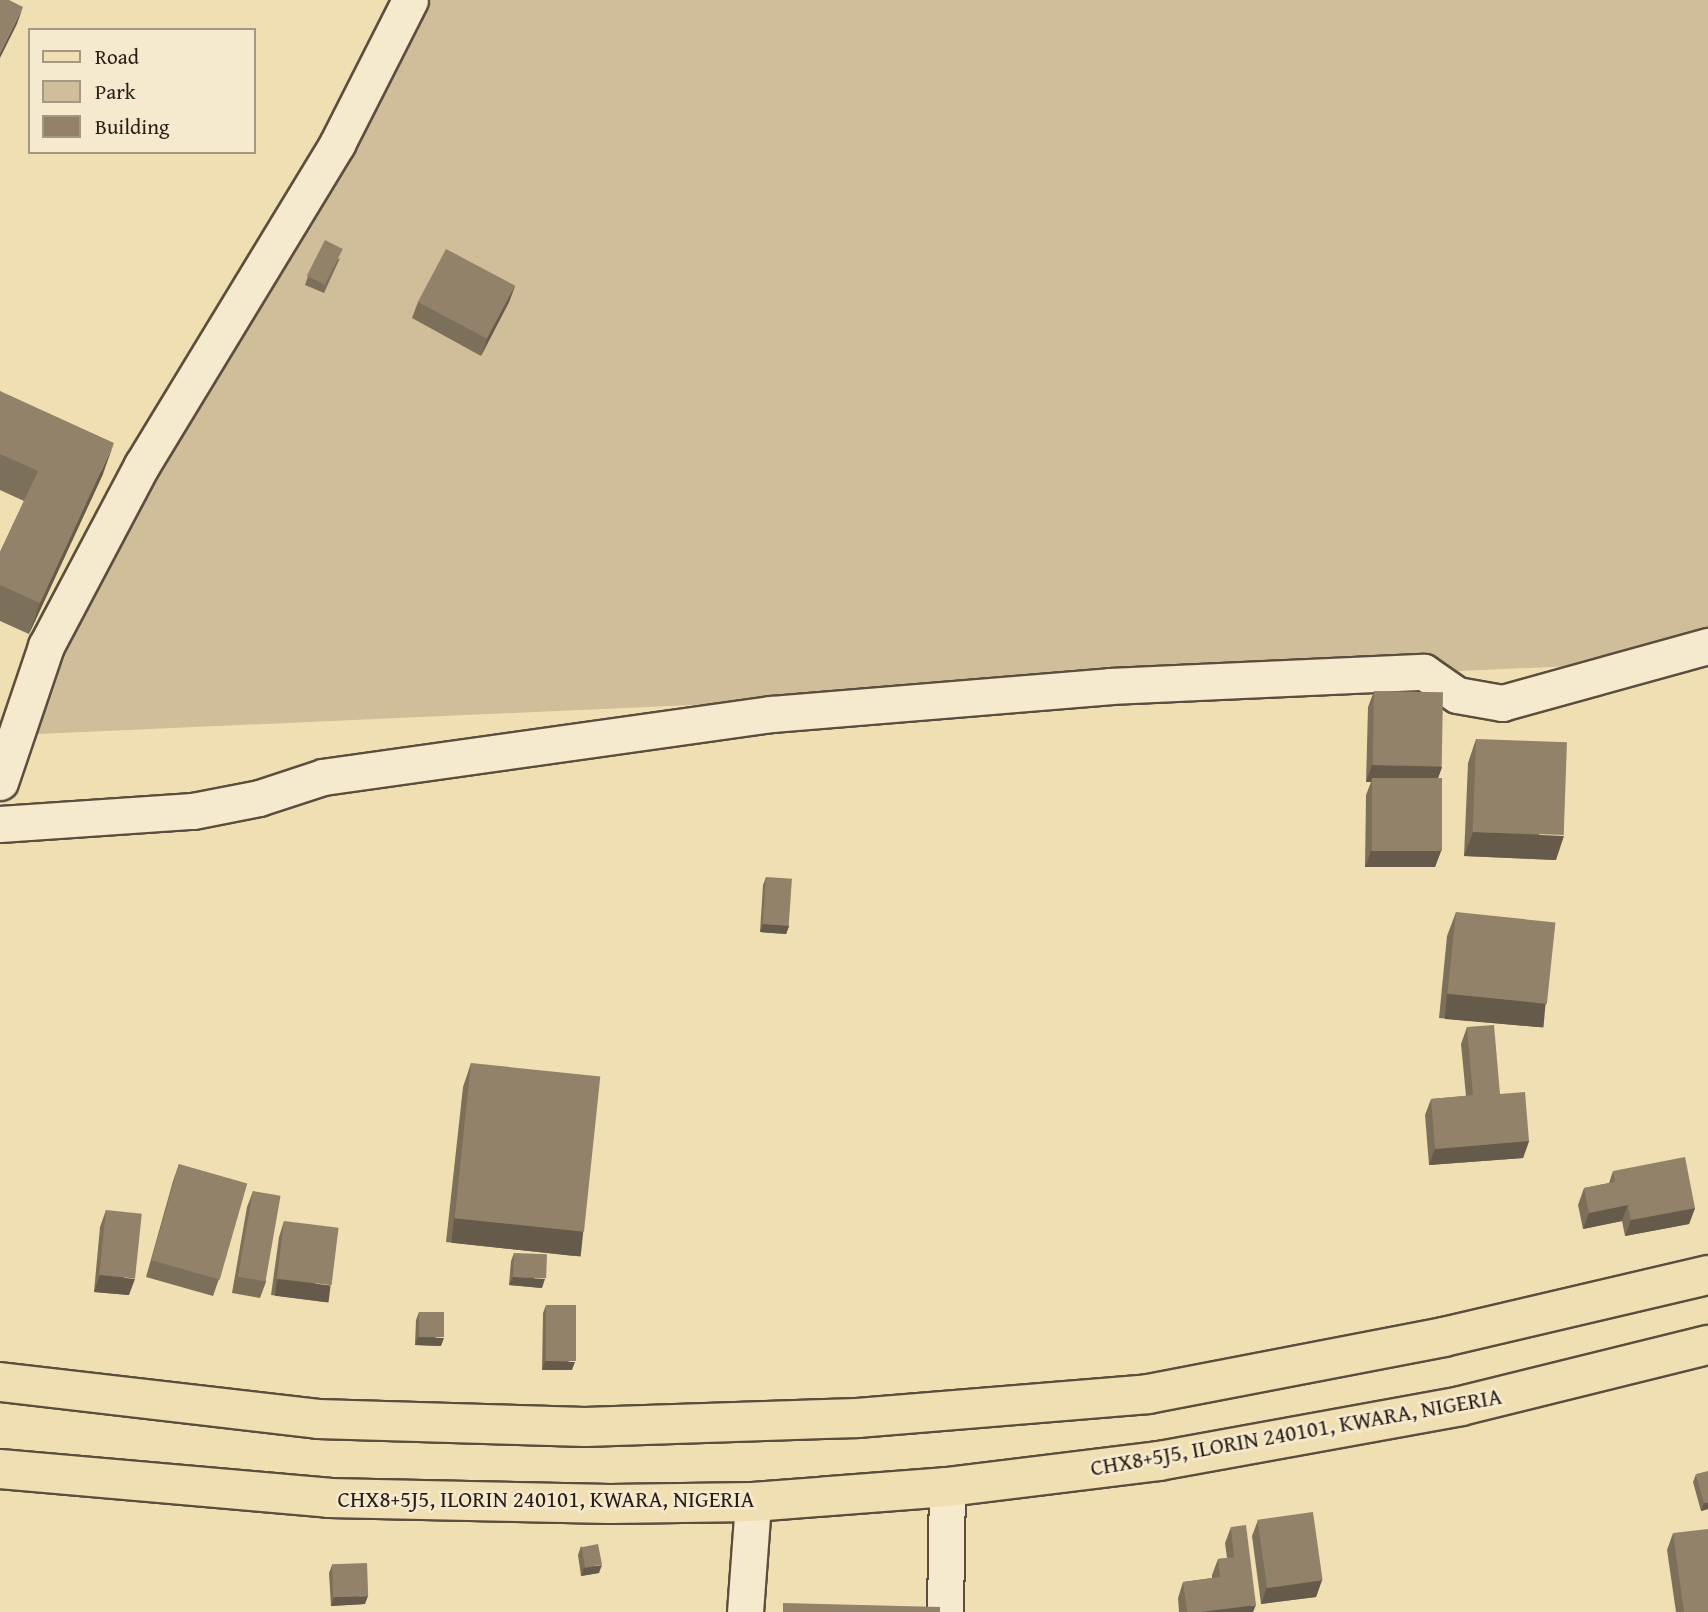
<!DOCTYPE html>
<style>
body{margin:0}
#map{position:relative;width:1708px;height:1612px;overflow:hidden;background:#f1dfb4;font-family:"Gentium Book Plus",serif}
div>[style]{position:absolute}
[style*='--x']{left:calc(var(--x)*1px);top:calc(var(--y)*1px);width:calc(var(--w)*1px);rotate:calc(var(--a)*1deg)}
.green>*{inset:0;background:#cfbe99}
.roads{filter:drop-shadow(2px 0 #5c4e3e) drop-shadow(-2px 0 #5c4e3e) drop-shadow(0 2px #5c4e3e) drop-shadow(0 -2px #5c4e3e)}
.street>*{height:35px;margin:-17.5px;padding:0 17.5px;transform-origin:17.5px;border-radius:17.5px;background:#f6eace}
.primary>*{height:38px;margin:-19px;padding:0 19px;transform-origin:19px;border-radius:19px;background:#f1dfb4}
.wall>*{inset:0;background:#7d705a}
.shaded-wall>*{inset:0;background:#665b4a;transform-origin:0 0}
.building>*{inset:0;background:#918269;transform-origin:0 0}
span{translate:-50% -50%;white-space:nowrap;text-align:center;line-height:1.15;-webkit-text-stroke:5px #f6eace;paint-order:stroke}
.street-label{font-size:23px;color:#2a1d17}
.legend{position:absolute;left:28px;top:28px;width:228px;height:126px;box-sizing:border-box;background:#f6eace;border:2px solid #a49885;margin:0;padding:9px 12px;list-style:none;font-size:21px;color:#2a1d17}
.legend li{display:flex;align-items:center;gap:14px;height:35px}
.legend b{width:35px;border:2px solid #a49885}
</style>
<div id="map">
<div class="green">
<i style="clip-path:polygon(413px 0,1708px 0,1708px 660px,16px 735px)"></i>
</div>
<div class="roads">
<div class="street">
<i style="--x:0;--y:782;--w:144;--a:-71.3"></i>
<i style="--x:46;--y:646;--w:205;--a:-62.1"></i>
<i style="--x:142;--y:465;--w:376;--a:-58.7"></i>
<i style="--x:337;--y:144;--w:161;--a:-63.1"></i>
<i style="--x:0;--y:824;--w:193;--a:-3.9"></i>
<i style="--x:193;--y:811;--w:67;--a:-11.1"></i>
<i style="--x:259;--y:798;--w:67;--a:-18.2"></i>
<i style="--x:323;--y:777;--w:452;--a:-8"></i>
<i style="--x:771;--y:714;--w:340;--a:-4.7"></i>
<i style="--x:1110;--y:686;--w:314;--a:-2.6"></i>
<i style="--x:1424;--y:672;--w:40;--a:34.9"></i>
<i style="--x:1457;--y:695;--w:46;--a:10.1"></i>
<i style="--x:1502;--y:703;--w:214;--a:-15.5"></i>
<i style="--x:745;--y:1612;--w:110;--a:-85.8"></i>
<i style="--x:945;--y:1612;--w:125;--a:-89.1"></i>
</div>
<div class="primary">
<i style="--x:0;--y:1382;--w:320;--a:6.6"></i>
<i style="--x:318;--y:1419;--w:267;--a:1.7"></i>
<i style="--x:585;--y:1427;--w:273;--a:-1.9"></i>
<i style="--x:858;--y:1418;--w:291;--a:-4.7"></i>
<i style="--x:1148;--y:1394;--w:301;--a:-10.9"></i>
<i style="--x:1444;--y:1337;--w:271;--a:-13.2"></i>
<i style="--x:0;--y:1469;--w:330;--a:5"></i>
<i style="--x:329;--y:1498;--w:281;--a:1.2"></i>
<i style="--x:610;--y:1504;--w:143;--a:-0.8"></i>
<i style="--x:753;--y:1502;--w:195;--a:-4.4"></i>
<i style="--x:947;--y:1487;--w:214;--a:-7"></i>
<i style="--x:1159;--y:1461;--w:307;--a:-10.3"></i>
<i style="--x:1461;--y:1406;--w:254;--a:-13.9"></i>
</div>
</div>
<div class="wall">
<i style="clip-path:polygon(340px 258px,324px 293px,305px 285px,308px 276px)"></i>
<i style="clip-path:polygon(515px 286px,509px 302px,481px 356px,412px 318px,418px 302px)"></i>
<i style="clip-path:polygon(0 391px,103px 474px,29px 634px,0 621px,0 552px,24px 501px,0 490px)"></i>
<i style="clip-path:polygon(1374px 691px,1442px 767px,1438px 778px,1441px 851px,1435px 867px,1365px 867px,1366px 795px,1371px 782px,1366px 782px,1368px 707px)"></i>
<i style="clip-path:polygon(1476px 739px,1556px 860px,1464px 856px,1468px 763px)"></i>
<i style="clip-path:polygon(766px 877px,789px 926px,786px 934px,760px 932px,763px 885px)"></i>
<i style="clip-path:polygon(1456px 912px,1546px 1003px,1538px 1027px,1439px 1018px,1447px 936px)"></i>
<i style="clip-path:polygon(1467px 1027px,1500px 1094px,1529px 1141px,1523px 1158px,1429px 1165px,1425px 1115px,1431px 1099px,1466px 1096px,1461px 1044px)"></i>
<i style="clip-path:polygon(471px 1063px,583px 1232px,574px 1256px,446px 1242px,463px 1087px)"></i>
<i style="clip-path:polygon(179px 1164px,219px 1279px,213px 1296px,146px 1277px,173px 1181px)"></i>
<i style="clip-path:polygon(1613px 1171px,1695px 1208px,1689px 1224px,1625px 1236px,1622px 1221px,1583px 1229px,1578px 1205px,1584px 1188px,1609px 1183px)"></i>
<i style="clip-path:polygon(253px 1191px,266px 1282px,260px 1298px,232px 1293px,247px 1207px)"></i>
<i style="clip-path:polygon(106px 1210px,129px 1295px,94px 1292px,100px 1227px)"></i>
<i style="clip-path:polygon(284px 1221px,325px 1302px,271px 1295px,279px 1237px)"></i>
<i style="clip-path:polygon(514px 1253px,542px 1288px,509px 1285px,511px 1261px)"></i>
<i style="clip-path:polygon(546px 1305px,572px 1370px,542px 1370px,543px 1313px)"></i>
<i style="clip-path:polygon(419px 1312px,441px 1346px,415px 1345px,416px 1320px)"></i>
<i style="clip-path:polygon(1696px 1474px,1708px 1509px,1701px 1511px,1693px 1482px)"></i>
<i style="clip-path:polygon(1258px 1520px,1322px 1580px,1316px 1597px,1261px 1604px,1252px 1536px)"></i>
<i style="clip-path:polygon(1231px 1527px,1253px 1612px,1179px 1612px,1178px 1598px,1183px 1582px,1212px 1578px,1212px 1575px,1218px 1559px,1227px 1558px,1225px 1543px)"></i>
<i style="clip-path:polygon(1673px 1533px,1708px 1612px,1676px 1612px,1667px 1550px)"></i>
<i style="clip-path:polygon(581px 1546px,599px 1573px,581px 1576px,578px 1555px)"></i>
<i style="clip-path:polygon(332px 1565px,365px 1604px,331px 1606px,329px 1573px)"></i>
</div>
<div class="shaded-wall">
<i style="clip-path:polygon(23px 7px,17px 24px,0 58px,0 53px)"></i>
<i style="clip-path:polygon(515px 286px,509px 302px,481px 356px,487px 339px)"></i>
<i style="clip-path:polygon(114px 443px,103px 474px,29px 634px,40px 603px)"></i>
<i style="clip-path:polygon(1372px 765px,1442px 767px,1436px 784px,1372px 778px,1371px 782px,1366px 782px)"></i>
<i style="clip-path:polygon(1473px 832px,1564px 836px,1556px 860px,1464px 856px)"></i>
<i style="clip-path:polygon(1371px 851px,1441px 851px,1435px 867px,1365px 867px)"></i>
<i style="clip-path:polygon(763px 924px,789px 926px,786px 934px,760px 932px)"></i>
<i style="left:1447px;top:994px;width:99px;height:25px;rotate:5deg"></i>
<i style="clip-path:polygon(1529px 1141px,1523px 1158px,1429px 1165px,1435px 1149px)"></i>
<i style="clip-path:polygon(1628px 1205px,1622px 1221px,1583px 1229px,1589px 1213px)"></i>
<i style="clip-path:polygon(1695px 1208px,1689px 1224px,1625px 1236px,1631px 1220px)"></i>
<i style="left:454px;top:1218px;width:130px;height:25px;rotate:6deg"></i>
<i style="clip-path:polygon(100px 1275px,135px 1279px,129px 1295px,94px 1292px)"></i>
<i style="clip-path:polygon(513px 1277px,545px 1279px,542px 1288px,509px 1285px)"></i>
<i style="left:277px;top:1279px;width:54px;height:17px;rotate:7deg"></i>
<i style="clip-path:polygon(418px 1337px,444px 1338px,441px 1346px,415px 1345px)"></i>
<i style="clip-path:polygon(545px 1361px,575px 1362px,572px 1370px,542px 1370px)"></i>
<i style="clip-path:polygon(1708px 1502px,1708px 1509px,1701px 1511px,1704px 1503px)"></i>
<i style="clip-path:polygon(602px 1565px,599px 1573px,581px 1576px,584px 1568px)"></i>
<i style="clip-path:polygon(1322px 1580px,1316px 1597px,1261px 1604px,1267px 1587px)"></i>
<i style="clip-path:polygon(368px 1596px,365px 1604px,331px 1606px,334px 1597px)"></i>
<i style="clip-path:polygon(1256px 1605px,1253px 1612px,1200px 1612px)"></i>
</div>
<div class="building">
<i style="clip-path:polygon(0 0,9px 0,23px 7px,0 53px)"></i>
<i style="left:325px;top:240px;width:20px;height:40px;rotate:27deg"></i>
<i style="left:446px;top:249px;width:78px;height:60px;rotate:28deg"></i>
<i style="clip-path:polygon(0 391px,114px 443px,40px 603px,0 585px,0 552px,38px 471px,0 454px)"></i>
<i style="left:1374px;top:691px;width:69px;height:74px;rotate:1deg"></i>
<i style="left:1476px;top:739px;width:91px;height:93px;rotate:2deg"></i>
<i style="left:1372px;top:778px;width:70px;height:73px"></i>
<i style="left:766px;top:877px;width:26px;height:47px;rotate:4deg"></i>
<i style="left:1456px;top:912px;width:100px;height:82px;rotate:6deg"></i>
<i style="clip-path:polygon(1494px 1025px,1500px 1094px,1525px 1092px,1529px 1141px,1435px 1149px,1431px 1099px,1473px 1095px,1467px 1027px)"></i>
<i style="left:471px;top:1063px;width:130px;height:156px;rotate:6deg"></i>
<i style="clip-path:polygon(1685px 1157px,1695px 1208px,1631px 1220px,1628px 1205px,1589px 1213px,1584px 1188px,1615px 1182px,1613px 1171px)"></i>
<i style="left:179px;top:1164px;width:71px;height:100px;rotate:16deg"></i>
<i style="left:253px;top:1191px;width:28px;height:87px;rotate:10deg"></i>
<i style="left:106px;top:1210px;width:36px;height:65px;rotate:6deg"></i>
<i style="left:284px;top:1221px;width:55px;height:58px;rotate:7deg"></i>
<i style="left:514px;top:1253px;width:33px;height:24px;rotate:2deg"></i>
<i style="left:546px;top:1305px;width:30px;height:56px"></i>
<i style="left:419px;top:1312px;width:25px;height:25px"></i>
<i style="clip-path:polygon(1708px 1471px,1708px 1502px,1704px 1503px,1696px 1474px)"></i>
<i style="left:1313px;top:1512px;width:69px;height:56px;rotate:82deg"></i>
<i style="clip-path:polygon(1246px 1525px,1256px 1605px,1200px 1612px,1187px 1612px,1183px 1582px,1220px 1577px,1218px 1559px,1234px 1557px,1231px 1527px)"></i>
<i style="clip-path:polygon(1708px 1529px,1708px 1612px,1684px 1612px,1673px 1533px)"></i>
<i style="left:598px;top:1544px;width:21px;height:17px;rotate:79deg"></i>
<i style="left:367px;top:1563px;width:33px;height:35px;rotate:88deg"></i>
<i style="clip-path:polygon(783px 1603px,940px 1607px,940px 1612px,783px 1612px)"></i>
</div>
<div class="street-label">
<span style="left:1296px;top:1432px;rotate:-10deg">CHX8+5J5, ILORIN 240101, KWARA, NIGERIA</span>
<span style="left:546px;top:1499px">CHX8+5J5, ILORIN 240101, KWARA, NIGERIA</span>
</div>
<ul class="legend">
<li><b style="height:9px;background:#f1dfb4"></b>Road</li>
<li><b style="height:19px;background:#cfbe99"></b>Park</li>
<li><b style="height:19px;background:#918269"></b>Building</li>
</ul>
</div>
